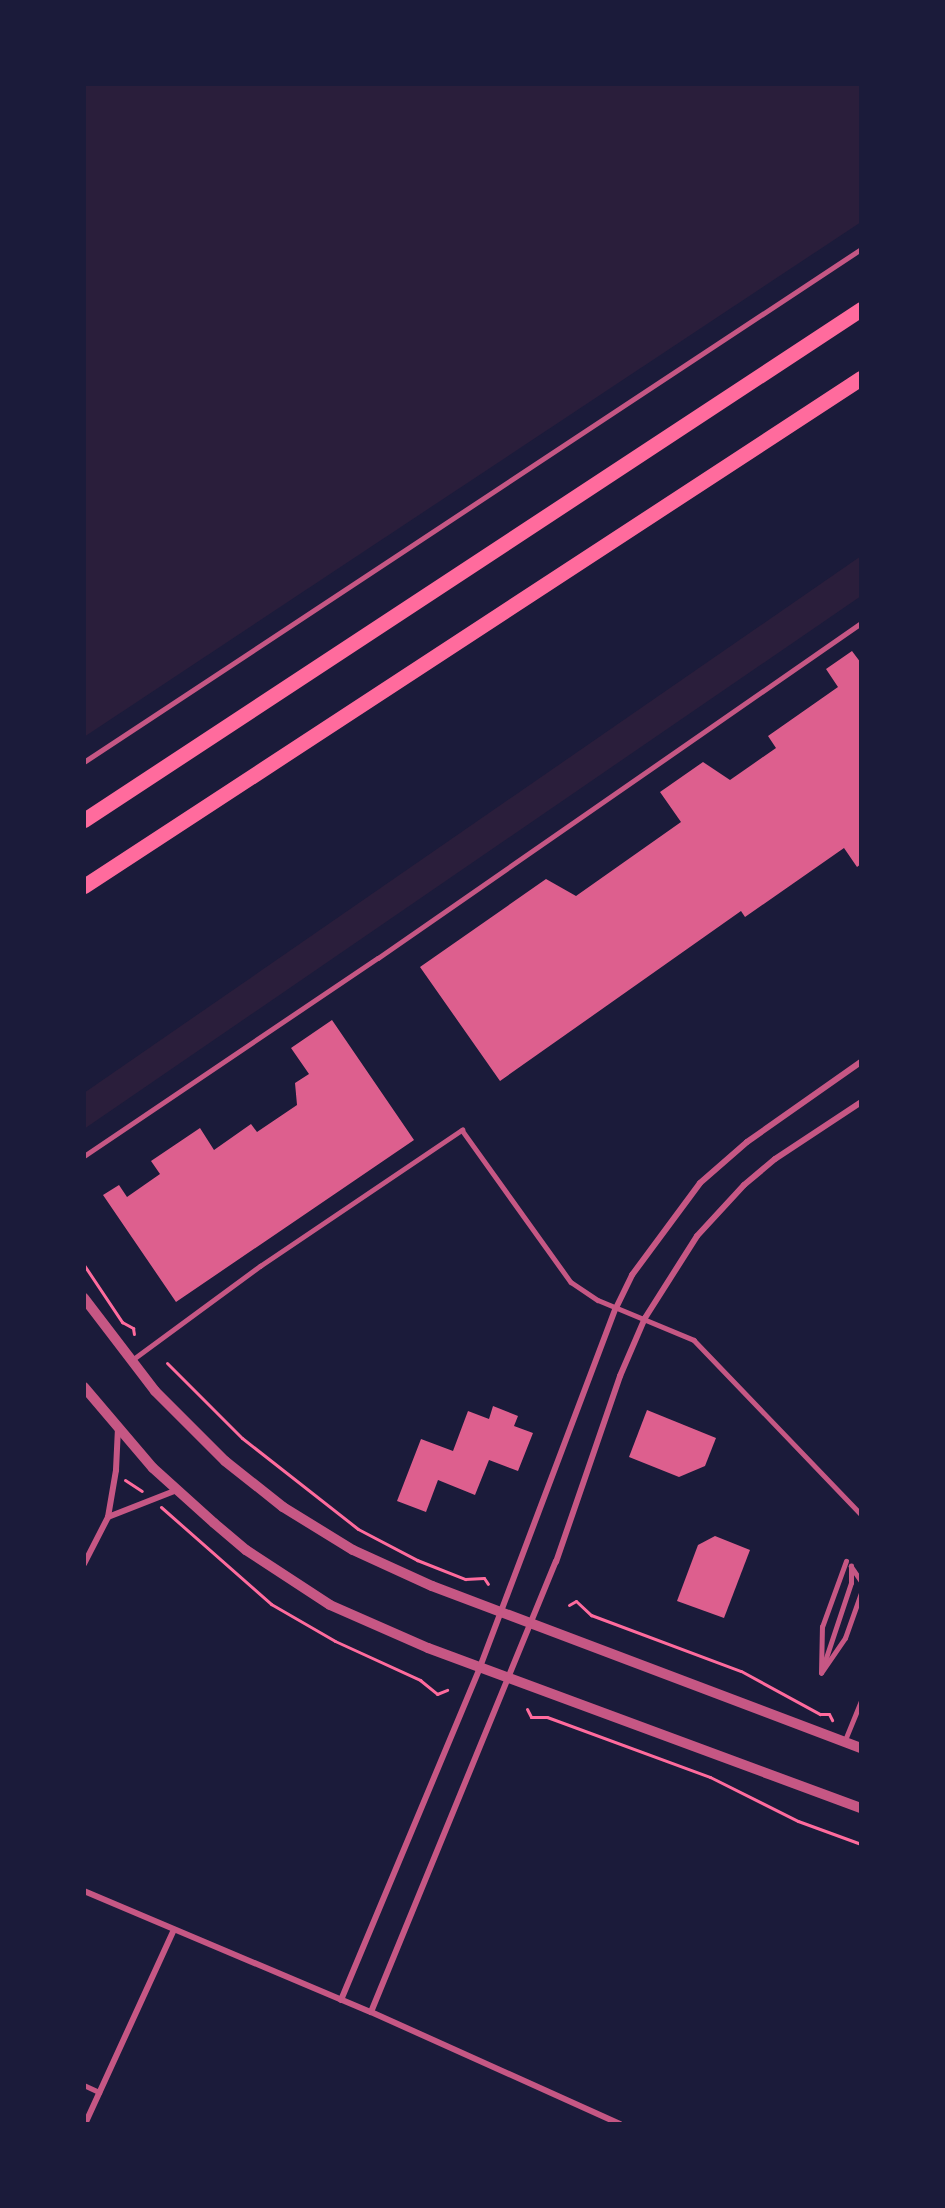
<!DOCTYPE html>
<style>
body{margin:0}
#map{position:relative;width:945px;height:2208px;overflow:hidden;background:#1b1b3a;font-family:"Playfair Display",serif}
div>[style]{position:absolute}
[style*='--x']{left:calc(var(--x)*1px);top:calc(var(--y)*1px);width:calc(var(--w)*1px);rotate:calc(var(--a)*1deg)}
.green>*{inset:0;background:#2a1e3b}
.building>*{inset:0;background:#dd5f8e}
.path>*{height:3px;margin:-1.5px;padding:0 1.5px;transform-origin:1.5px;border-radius:1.5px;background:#ff6b9d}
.service>*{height:4.5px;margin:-2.25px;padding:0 2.25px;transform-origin:2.25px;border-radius:2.25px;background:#c65784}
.minor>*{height:6px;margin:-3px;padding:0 3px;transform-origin:3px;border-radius:3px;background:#c65784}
.tertiary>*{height:10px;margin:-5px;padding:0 5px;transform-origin:5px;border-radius:5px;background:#c65784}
.primary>*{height:15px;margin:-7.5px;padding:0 7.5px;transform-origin:7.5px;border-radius:7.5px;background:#ff6b9d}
span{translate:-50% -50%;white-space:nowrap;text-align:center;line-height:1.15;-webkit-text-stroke:4.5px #1b1b3a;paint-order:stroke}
.frame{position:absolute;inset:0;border:86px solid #1b1b3a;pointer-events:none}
</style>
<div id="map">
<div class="green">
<i style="clip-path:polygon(84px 84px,861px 84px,861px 222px,84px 737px)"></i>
<i style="clip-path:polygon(861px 556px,861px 596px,84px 1129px,84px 1093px)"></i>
</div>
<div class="building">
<i style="clip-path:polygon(852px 651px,861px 663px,861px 864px,857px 867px,844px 848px,745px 917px,741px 911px,500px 1081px,420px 967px,546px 879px,576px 896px,681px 822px,660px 792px,703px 762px,730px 780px,776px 748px,768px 736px,838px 687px,826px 669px)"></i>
<i style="clip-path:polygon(332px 1020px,414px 1140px,176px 1302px,103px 1195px,119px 1185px,127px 1197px,160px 1174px,151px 1161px,200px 1128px,214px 1150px,251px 1124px,257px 1132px,297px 1105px,295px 1083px,309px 1074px,291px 1048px)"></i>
<i style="clip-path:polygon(493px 1406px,518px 1416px,514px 1426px,533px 1433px,518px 1471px,489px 1460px,475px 1495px,438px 1480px,426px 1512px,397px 1501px,421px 1439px,453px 1451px,468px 1411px,489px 1419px)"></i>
<i style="clip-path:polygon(647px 1410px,716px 1438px,705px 1466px,679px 1477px,629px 1457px)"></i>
<i style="clip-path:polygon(715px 1536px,750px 1550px,724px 1618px,677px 1601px,698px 1545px)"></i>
</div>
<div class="path">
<i style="--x:84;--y:1265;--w:69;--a:56.3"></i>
<i style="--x:122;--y:1322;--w:13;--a:29"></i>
<i style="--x:133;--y:1328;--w:6;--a:81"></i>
<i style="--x:167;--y:1363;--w:106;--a:45"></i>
<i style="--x:242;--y:1438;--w:147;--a:38.1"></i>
<i style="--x:358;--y:1529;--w:67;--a:27.7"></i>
<i style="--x:417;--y:1560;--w:52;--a:21.6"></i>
<i style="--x:465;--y:1579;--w:19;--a:-3"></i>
<i style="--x:484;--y:1578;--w:7;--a:56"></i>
<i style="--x:125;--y:1480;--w:20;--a:33"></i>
<i style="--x:161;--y:1507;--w:147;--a:41.4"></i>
<i style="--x:271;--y:1604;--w:74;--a:30"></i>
<i style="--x:335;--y:1641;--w:94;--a:24.6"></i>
<i style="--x:420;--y:1680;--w:22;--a:39"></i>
<i style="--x:437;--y:1694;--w:11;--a:-22"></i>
<i style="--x:569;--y:1605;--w:8;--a:-30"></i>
<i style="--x:576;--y:1601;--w:21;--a:43"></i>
<i style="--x:591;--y:1615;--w:160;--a:20.5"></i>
<i style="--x:741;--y:1671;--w:90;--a:28.6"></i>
<i style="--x:820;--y:1714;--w:9;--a:0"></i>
<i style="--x:829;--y:1714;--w:7;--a:63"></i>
<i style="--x:527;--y:1709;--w:9;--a:63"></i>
<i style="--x:531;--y:1717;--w:16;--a:0"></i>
<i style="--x:547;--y:1717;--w:174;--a:20.2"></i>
<i style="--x:710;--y:1777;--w:98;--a:26.6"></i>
<i style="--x:798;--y:1821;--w:67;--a:20.1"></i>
</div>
<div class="service">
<i style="--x:84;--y:762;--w:931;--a:-33.43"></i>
<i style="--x:84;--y:1156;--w:354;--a:-34"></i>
<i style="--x:378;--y:958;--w:588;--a:-34.74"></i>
<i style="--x:132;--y:1360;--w:159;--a:-36.3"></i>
<i style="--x:260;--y:1266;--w:244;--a:-34"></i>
<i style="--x:462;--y:1130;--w:187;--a:54.4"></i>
<i style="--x:571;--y:1282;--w:32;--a:34"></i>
<i style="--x:598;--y:1300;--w:104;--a:22.6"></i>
<i style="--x:694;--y:1340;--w:241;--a:46.2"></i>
<i style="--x:851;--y:1566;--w:18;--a:56"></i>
<i style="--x:824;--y:1664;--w:85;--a:-71.6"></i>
<i style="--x:851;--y:1583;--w:17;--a:-90"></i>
<i style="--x:821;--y:1673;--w:46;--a:-88.8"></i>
<i style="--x:822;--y:1627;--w:70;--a:-70"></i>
<i style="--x:821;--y:1673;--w:42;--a:-55.6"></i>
<i style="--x:845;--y:1638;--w:48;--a:-70.4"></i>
<i style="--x:845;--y:1740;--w:42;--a:-67.7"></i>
<i style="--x:84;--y:2085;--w:17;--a:25"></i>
</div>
<div class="minor">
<i style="--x:108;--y:1517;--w:74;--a:-21.4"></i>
<i style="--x:84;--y:1564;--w:53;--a:-62.9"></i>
<i style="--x:108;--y:1517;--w:48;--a:-80.3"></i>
<i style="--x:116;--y:1470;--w:42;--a:-87.3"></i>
<i style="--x:84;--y:1891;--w:311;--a:22.9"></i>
<i style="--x:371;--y:2012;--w:273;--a:24.2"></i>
<i style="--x:341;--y:2000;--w:361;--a:-67.3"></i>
<i style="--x:480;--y:1667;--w:384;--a:-69.3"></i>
<i style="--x:616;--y:1308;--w:37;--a:-64"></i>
<i style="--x:632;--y:1275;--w:114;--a:-53.5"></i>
<i style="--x:700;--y:1183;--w:62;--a:-41.1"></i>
<i style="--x:747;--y:1142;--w:139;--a:-35.1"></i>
<i style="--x:371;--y:2012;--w:487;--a:-67.7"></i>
<i style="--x:556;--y:1562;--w:197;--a:-71"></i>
<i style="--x:620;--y:1376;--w:63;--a:-66.7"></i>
<i style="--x:645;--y:1318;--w:97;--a:-57.6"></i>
<i style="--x:697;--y:1236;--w:69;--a:-47.3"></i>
<i style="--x:744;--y:1185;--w:40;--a:-40"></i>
<i style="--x:775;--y:1159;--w:103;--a:-33.5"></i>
<i style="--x:85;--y:2124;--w:213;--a:-65.4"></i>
</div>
<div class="tertiary">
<i style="--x:84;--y:1298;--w:117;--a:52.6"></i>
<i style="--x:155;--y:1391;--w:99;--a:45"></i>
<i style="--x:225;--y:1461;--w:74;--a:38.4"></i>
<i style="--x:283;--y:1507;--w:82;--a:31.6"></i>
<i style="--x:353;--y:1550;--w:87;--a:24.5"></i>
<i style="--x:432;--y:1586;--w:459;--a:20.7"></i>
<i style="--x:84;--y:1387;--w:106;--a:49.6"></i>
<i style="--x:153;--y:1468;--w:82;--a:42"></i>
<i style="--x:214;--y:1523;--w:42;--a:40.2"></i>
<i style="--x:246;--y:1550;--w:100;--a:33.2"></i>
<i style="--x:330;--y:1605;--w:107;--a:23.7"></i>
<i style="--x:428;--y:1648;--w:462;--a:20.3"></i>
</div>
<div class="primary">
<i style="--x:84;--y:820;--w:930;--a:-33.33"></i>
<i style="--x:84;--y:886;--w:928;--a:-33.18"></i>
</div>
<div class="frame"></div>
</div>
